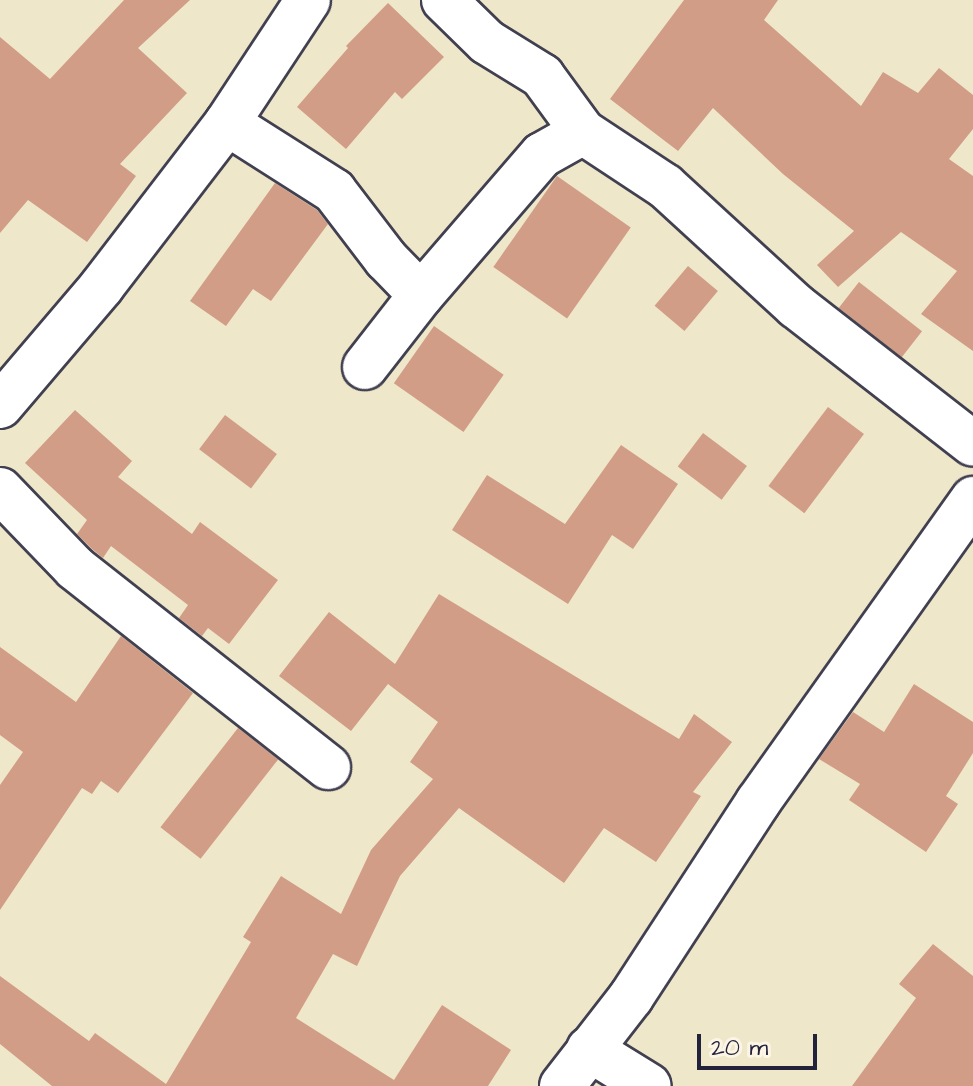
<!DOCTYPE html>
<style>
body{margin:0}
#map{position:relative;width:973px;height:1086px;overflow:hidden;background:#efe7ca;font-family:"Architects Daughter",sans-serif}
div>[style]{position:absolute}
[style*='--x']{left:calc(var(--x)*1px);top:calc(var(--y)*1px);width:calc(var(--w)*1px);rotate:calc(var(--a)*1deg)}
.building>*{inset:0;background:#d19d87;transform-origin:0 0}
.roads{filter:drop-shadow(2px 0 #414050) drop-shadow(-2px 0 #414050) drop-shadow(0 2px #414050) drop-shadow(0 -2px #414050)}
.street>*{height:44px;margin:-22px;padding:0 22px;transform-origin:22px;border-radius:22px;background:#fff}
span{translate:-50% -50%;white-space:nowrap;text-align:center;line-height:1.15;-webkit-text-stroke:6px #fcf5e5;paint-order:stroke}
.scale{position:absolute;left:697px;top:1034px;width:120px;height:36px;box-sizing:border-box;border:4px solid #22223b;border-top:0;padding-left:10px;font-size:24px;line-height:28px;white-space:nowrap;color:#22223b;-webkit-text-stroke:6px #fcf5e5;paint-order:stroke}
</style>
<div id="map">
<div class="building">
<i style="clip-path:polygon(124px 0,190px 0,138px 48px,187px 93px,120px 164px,136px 176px,87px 242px,28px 200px,0 233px,0 37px,50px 79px)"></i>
<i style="clip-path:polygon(684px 0,778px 0,764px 20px,861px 106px,883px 72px,918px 93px,939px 68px,973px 95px,973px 129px,949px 159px,973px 176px,973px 351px,921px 314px,957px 271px,901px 232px,838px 287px,817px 265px,854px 231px,783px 174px,713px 108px,678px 151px,610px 99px)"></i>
<i style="clip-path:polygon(388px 3px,444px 57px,402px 99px,395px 92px,346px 149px,297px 107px,348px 48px,346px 46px)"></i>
<i style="left:557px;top:176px;width:90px;height:111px;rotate:35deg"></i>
<i style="clip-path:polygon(275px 183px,317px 210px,328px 224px,271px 301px,253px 289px,226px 326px,190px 301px)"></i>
<i style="left:688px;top:266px;width:39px;height:52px;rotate:40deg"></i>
<i style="left:859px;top:282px;width:80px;height:33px;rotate:38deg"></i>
<i style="left:434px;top:326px;width:85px;height:70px;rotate:35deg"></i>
<i style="left:828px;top:407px;width:45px;height:99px;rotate:37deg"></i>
<i style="clip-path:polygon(75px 410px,132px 461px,118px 477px,192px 534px,200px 522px,278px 580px,229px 644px,208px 628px,202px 636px,179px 618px,188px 605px,111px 546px,103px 558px,92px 549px,77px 534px,87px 520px,25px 463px)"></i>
<i style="left:225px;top:415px;width:65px;height:43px;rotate:37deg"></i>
<i style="left:703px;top:433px;width:55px;height:42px;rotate:37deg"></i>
<i style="clip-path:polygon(621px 445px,678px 484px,633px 549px,612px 535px,568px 604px,452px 530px,487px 475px,565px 524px)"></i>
<i style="clip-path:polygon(439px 594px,679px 739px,694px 714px,732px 742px,693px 792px,701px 796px,656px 862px,604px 828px,564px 883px,459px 808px,400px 876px,357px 966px,333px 954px,296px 1018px,394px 1080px,442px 1005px,511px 1050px,488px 1086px,52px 1086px,0 1044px,0 976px,89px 1041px,95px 1033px,166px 1084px,251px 942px,243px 937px,281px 876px,341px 914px,371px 850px,433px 779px,410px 762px,438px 722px,388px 684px,351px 731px,279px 676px,329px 612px,395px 664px)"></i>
<i style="clip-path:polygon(121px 636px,193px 693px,118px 793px,101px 781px,92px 794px,82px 788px,0 910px,0 785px,23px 752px,0 735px,0 647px,76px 702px)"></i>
<i style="clip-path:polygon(914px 684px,973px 722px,973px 753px,946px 796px,958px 804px,926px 852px,849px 800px,860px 784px,819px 759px,853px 712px,884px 732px)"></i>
<i style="left:238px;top:728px;width:51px;height:126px;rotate:38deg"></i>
<i style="clip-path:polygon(933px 944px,973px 976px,973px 1086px,852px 1086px,916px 998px,899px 984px)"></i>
</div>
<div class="roads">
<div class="street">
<i style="--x:444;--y:0;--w:60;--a:44.3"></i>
<i style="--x:487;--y:42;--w:65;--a:31.7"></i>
<i style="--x:542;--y:76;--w:69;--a:53.8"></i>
<i style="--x:583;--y:132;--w:98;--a:33.4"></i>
<i style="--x:665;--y:186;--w:178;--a:42.5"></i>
<i style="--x:796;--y:306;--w:224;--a:37.9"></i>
<i style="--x:227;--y:123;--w:127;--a:32.4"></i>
<i style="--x:334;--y:191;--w:86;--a:52.6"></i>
<i style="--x:386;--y:259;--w:50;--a:45.8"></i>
<i style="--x:421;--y:295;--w:185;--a:-49.2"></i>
<i style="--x:542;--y:155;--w:47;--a:-29.3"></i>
<i style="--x:365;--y:367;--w:91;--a:-52.1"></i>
<i style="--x:0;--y:406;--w:157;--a:-49.6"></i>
<i style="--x:102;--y:286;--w:205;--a:-52.5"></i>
<i style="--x:227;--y:123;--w:147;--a:-56.6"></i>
<i style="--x:0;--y:490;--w:108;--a:46.1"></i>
<i style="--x:75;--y:568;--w:322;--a:38.2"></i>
<i style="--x:589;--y:1049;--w:70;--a:31.7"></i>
<i style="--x:562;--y:1086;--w:113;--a:-52.2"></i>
<i style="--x:631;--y:997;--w:233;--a:-56.9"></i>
<i style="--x:758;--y:802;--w:372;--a:-54.6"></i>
</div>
</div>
<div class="scale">20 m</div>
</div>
